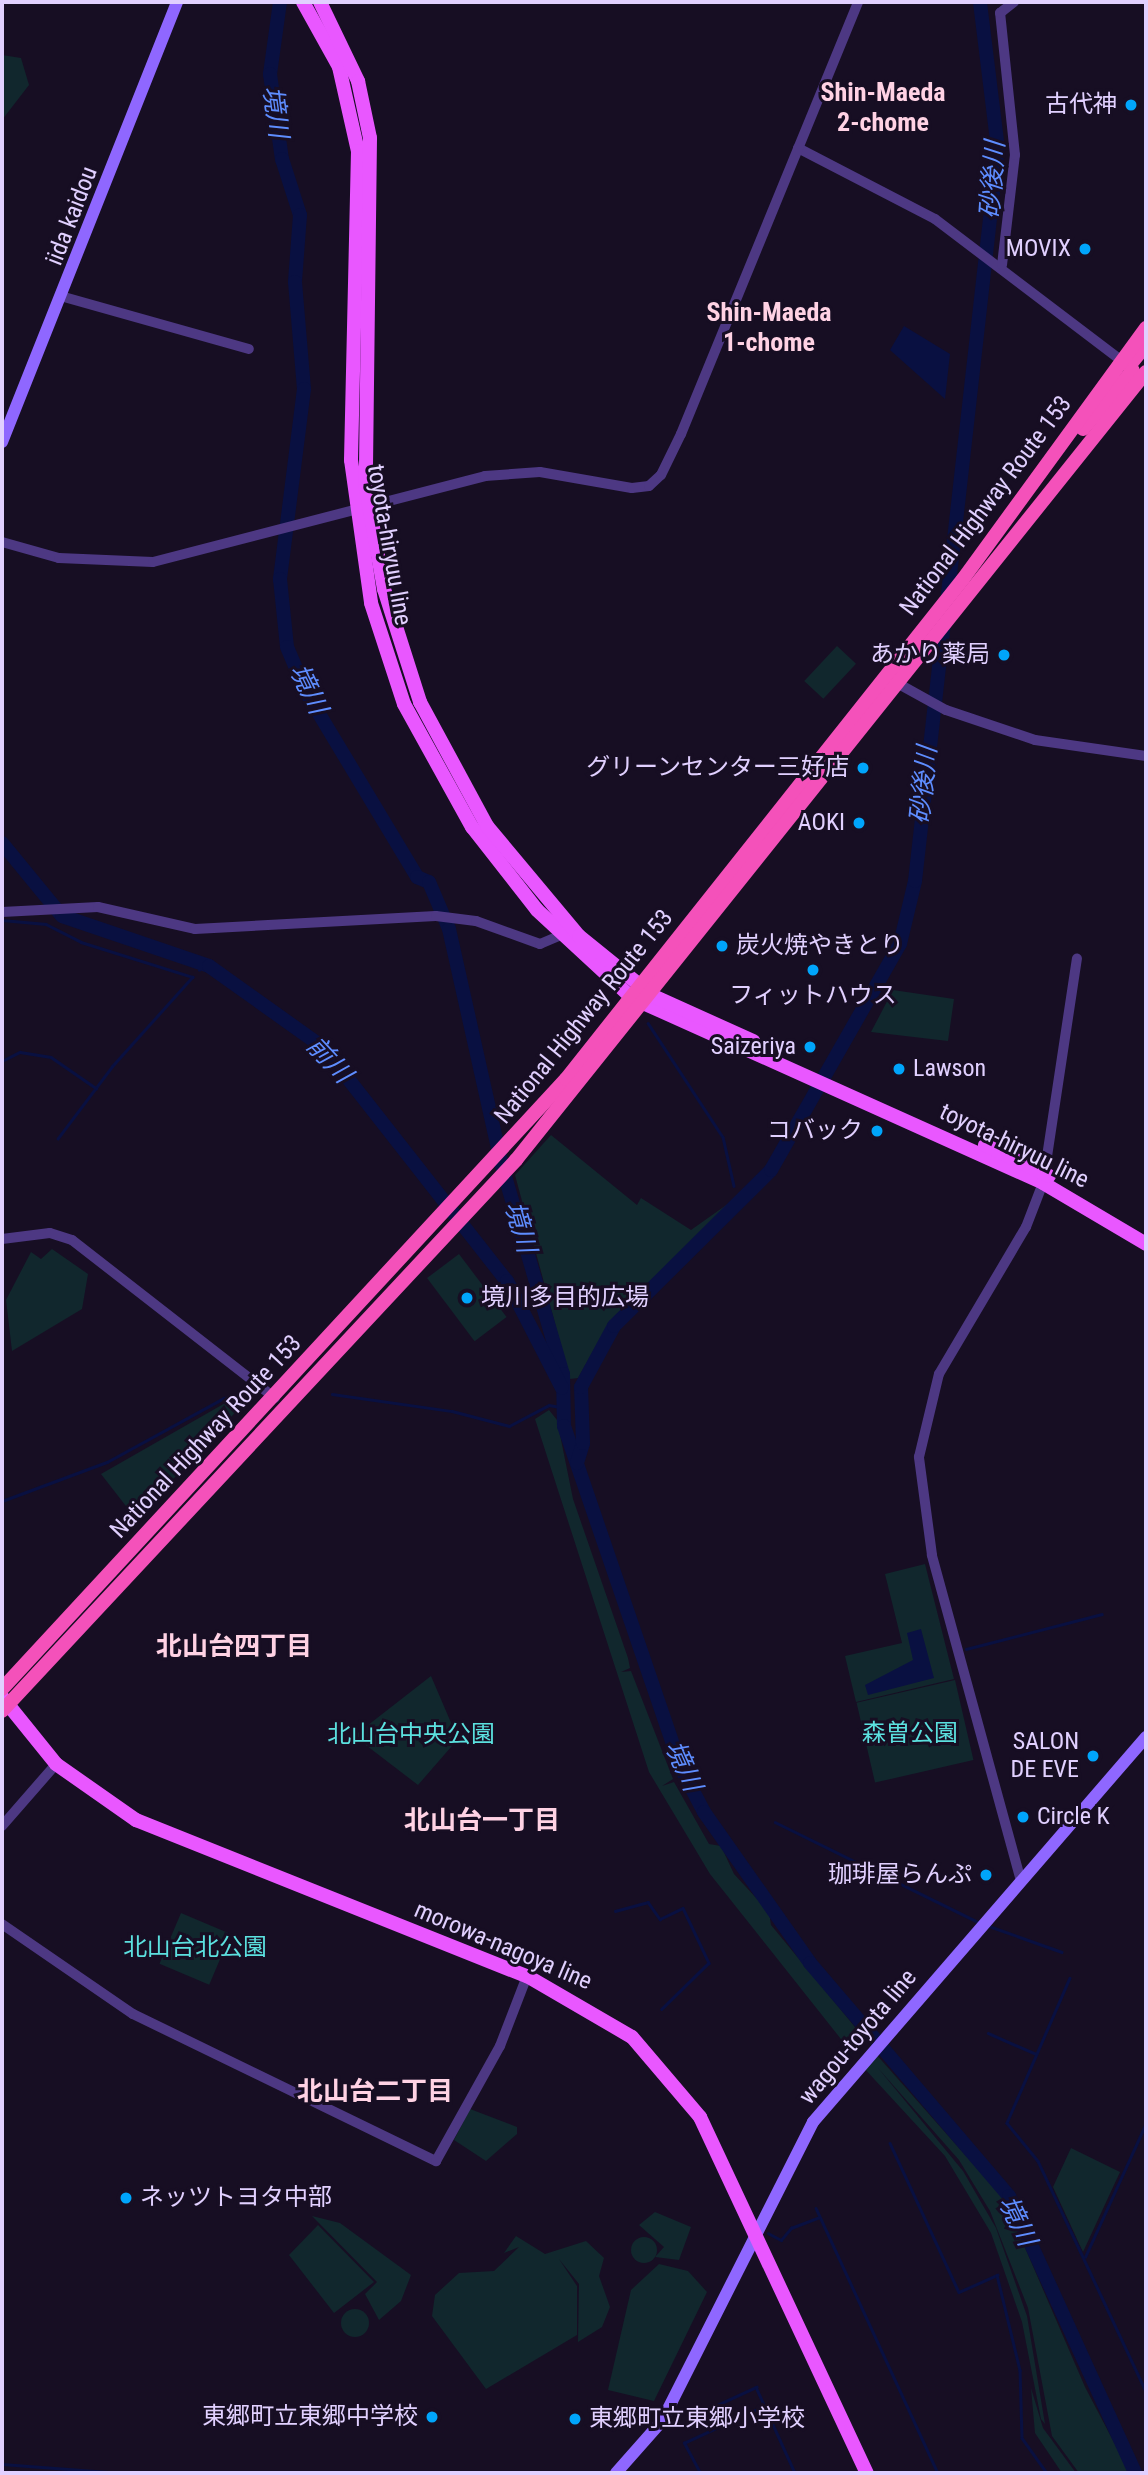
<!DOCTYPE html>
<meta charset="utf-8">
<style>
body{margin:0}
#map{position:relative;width:1148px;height:2475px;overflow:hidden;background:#170e23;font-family:"Roboto Condensed","Noto Sans JP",sans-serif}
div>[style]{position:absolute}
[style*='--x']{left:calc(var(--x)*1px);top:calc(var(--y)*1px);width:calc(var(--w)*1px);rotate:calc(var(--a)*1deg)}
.green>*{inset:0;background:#11272d;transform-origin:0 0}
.round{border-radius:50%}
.water>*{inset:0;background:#091041}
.stream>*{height:2.5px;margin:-1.25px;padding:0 1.25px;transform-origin:1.25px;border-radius:1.25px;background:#091041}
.river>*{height:14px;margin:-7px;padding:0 7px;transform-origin:7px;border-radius:7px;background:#091041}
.tertiary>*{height:10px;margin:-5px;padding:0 5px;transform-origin:5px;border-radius:5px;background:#4d3883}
.secondary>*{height:12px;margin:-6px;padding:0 6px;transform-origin:6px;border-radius:6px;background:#8f67ff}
.primary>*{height:14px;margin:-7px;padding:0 7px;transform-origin:7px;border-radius:7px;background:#e957ff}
.trunk>*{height:14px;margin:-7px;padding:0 7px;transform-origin:7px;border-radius:7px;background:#f451ba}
.dots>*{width:19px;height:19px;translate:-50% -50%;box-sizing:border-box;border:4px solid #170e23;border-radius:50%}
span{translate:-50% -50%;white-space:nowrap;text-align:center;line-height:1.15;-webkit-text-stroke:6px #170e23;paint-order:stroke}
.poi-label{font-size:24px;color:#e1d0ff}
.right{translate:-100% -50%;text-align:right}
.left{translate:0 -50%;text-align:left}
.street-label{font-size:24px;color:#e1d0ff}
.park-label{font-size:24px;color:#5be0df}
.neighbourhood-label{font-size:26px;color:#ffd2e4;font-weight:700}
.water-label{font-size:26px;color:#5e8dff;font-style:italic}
.frame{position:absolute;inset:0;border:4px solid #e1d0ff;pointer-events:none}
</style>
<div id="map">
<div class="green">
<i style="clip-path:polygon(2px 55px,21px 58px,29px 85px,2px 120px)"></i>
<i style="left:837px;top:646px;width:26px;height:48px;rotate:43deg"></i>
<i style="clip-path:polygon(893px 990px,954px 999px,948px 1041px,871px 1032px)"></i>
<i style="clip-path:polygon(551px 1135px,637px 1205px,641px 1198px,691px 1230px,739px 1196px,602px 1335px,578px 1378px,570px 1379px,515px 1175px)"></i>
<i style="clip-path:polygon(52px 1249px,88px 1274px,82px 1309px,12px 1351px,6px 1300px,31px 1252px,41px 1259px)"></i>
<i style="left:459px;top:1254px;width:79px;height:40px;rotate:53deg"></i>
<i style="clip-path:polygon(234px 1398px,245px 1402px,136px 1519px,101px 1474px)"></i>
<i style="clip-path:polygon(549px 1410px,557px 1420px,573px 1499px,628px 1658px,630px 1668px,621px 1672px,631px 1671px,673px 1779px,662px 1786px,674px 1782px,709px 1844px,721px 1846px,734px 1874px,769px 1912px,771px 1925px,864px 2038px,852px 2053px,710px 1874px,649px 1772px,535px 1419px)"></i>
<i style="clip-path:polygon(925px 1564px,954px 1679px,856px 1702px,845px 1656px,902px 1643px,885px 1574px)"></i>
<i style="clip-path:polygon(431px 1676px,458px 1739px,418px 1785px,354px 1736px)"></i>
<i style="left:955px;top:1680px;width:82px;height:101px;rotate:77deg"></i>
<i style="left:181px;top:1913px;width:54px;height:55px;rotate:23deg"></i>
<i style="clip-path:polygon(875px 2053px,1004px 2199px,1085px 2387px,1130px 2473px,1079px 2473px,1052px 2436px,1028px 2308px,990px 2211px,959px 2160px,878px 2068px,963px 2171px,996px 2228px,1027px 2316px,1045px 2424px,1041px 2419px,1022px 2322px,991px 2233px,945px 2156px,863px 2067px)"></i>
<i style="clip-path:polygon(470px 2109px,517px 2127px,517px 2134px,486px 2161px,454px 2140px)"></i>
<i style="clip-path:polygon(1071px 2148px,1120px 2172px,1083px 2252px,1053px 2187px)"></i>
<i style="clip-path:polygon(655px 2212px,691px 2227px,679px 2260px,655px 2257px,664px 2247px,639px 2225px)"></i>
<i style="clip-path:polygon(312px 2216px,340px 2223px,411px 2275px,401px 2301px,379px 2320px,365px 2294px,377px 2282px)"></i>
<i style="clip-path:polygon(318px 2225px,374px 2282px,334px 2313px,289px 2255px)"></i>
<i style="clip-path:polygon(516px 2236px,545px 2254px,586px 2241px,604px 2258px,599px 2276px,610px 2307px,602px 2327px,578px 2342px,579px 2284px,559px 2259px,577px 2286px,577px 2335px,486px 2389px,432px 2316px,435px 2295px,459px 2273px,494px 2271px,519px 2247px,504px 2253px)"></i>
<i class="round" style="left:631px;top:2237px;width:26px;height:26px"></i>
<i style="clip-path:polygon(659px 2264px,688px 2271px,707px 2292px,654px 2401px,608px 2390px,631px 2290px)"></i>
<i class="round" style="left:341px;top:2309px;width:28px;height:28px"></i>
<i style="clip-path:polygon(1031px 2388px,1043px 2428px,1076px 2473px,1062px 2473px,1035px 2433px)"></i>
</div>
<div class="water">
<i style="clip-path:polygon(904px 326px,950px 354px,945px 399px,890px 350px)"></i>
<i style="clip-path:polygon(921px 1629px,934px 1678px,868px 1695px,865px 1685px,913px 1660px,907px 1633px)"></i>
</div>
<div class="stream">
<i style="--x:2;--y:920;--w:44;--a:5.2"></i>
<i style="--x:46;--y:924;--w:39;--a:27"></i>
<i style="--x:81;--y:942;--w:117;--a:17.4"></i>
<i style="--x:193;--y:977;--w:120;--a:132"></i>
<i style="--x:113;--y:1066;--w:91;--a:127"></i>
<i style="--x:199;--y:970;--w:8;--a:-67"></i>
<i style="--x:648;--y:1023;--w:136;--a:56.7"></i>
<i style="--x:723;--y:1137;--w:50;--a:77.3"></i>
<i style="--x:2;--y:1061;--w:20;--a:-27"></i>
<i style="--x:20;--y:1052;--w:31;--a:9"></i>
<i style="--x:51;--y:1057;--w:55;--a:34.6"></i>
<i style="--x:332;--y:1394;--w:121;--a:8.1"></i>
<i style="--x:452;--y:1411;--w:59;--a:14.7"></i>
<i style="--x:509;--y:1426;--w:45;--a:-27.7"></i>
<i style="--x:549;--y:1405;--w:11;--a:10"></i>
<i style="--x:2;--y:1501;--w:112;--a:-20.4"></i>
<i style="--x:107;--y:1462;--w:133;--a:-28.7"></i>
<i style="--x:224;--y:1398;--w:26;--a:-11"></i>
<i style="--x:966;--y:1649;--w:140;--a:-14.4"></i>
<i style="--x:775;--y:1822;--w:229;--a:26.2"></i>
<i style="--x:615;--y:1911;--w:34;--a:-15"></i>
<i style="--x:648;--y:1902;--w:21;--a:55"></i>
<i style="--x:660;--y:1919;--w:25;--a:-26"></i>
<i style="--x:683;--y:1908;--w:61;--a:64.7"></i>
<i style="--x:709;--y:1963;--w:66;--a:135.6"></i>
<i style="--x:989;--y:1926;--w:77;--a:19.6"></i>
<i style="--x:1070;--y:1978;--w:158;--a:113.5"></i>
<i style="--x:1007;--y:2123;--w:49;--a:50.8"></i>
<i style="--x:1038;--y:2161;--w:255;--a:64.9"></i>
<i style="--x:988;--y:2033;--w:52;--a:23.6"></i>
<i style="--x:890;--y:2143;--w:164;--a:65.2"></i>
<i style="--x:959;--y:2292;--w:42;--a:-24.1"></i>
<i style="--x:997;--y:2275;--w:98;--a:76.4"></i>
<i style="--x:1020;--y:2370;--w:68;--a:88.3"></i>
<i style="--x:1022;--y:2438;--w:43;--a:54.5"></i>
<i style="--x:816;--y:2208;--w:292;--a:65.3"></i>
<i style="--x:768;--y:2233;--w:15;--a:28"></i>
<i style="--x:781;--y:2240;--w:16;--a:-50"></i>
<i style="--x:791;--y:2228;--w:30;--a:-21"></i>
<i style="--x:1085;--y:2257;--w:147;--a:-65.5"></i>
<i style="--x:2;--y:2329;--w:10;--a:-90"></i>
<i style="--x:702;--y:2412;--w:60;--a:-24.8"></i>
<i style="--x:756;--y:2387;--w:94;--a:65.6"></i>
<i style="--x:2;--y:2464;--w:119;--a:4.3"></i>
<i style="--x:700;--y:2473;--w:34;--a:-118"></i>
<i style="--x:684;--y:2443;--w:88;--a:-24.8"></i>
</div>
<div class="river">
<i style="--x:280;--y:2;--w:73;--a:97.9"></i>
<i style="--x:270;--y:74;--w:86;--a:82"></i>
<i style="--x:282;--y:159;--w:59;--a:72.2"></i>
<i style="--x:300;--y:215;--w:67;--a:94.3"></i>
<i style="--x:295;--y:282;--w:107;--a:85.2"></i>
<i style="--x:304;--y:389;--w:192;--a:97.2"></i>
<i style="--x:280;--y:579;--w:68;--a:84.1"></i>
<i style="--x:287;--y:647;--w:49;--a:67.1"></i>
<i style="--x:306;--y:692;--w:216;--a:59"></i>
<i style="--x:417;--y:877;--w:13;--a:23"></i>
<i style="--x:429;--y:882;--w:51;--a:66.9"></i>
<i style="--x:449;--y:929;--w:243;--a:77.4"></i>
<i style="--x:502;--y:1166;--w:217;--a:73.7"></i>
<i style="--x:563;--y:1374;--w:52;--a:88.9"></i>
<i style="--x:564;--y:1426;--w:361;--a:71.1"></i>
<i style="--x:681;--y:1768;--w:50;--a:62.4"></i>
<i style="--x:704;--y:1812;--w:184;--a:54.9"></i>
<i style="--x:810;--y:1963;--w:306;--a:49.5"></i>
<i style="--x:1009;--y:2196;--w:304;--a:65.5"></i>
<i style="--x:947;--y:602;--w:456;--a:-83.6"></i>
<i style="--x:998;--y:149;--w:148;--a:-97"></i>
<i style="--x:2;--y:843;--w:94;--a:50.6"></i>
<i style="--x:62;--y:916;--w:155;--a:18.8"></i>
<i style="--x:209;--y:966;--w:141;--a:35.5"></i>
<i style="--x:324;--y:1048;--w:296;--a:51.9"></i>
<i style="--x:507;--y:1281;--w:120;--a:62.8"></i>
<i style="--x:577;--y:1463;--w:21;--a:-73"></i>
<i style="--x:583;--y:1443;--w:56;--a:-92"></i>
<i style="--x:581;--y:1387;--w:69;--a:-61.6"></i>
<i style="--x:614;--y:1326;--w:221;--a:-44.8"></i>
<i style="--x:771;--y:1170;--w:260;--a:-60.3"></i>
<i style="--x:900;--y:944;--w:65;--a:-76.6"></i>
<i style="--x:915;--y:881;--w:261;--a:-83.6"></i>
</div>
<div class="tertiary">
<i style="--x:798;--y:148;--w:154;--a:27.4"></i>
<i style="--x:935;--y:219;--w:241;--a:37.2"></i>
<i style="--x:1002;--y:265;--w:111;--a:-83.3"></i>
<i style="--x:1015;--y:155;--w:143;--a:-96"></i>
<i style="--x:1000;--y:13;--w:18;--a:-38"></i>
<i style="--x:64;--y:297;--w:192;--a:15.7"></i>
<i style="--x:2;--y:542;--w:59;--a:15.7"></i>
<i style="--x:59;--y:558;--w:94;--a:2.4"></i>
<i style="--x:153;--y:562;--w:343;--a:-14.5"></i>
<i style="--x:485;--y:476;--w:55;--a:-4.2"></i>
<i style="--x:540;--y:472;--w:93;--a:9.9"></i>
<i style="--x:632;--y:488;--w:17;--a:-7"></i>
<i style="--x:649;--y:486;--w:16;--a:-43"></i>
<i style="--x:661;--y:475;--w:46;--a:-64"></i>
<i style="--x:681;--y:434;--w:467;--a:-67.7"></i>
<i style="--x:897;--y:683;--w:56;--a:28.9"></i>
<i style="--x:946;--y:710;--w:94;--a:18.6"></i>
<i style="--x:1035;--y:740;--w:112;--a:8.2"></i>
<i style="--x:2;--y:912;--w:96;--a:-3"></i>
<i style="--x:98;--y:907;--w:99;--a:12.8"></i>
<i style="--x:195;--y:929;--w:241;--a:-3.1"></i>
<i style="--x:436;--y:916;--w:40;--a:7.1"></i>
<i style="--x:476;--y:921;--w:68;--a:19.8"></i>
<i style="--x:540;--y:944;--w:23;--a:-23"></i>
<i style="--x:2;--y:1239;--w:48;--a:-7.1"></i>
<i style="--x:50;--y:1233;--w:23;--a:18"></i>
<i style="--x:72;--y:1240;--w:257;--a:37.9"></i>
<i style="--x:2;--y:1826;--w:82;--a:-48.9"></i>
<i style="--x:1021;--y:1881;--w:338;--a:-105.3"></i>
<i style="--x:932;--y:1555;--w:99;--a:-97.6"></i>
<i style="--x:919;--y:1457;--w:85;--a:-76.5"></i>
<i style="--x:939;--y:1374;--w:171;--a:-59.4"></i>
<i style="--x:1026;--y:1227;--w:47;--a:-68.9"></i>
<i style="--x:1043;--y:1183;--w:227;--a:-81.4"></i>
<i style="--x:2;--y:1924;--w:159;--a:34.5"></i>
<i style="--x:133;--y:2014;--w:337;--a:25.9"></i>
<i style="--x:436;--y:2161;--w:132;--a:-60.9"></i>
<i style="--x:500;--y:2046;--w:75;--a:-68.9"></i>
</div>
<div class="secondary">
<i style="--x:2;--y:442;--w:474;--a:-68.3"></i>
<i style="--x:616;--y:2473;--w:69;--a:-48.5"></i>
<i style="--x:662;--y:2421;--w:335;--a:-63.2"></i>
<i style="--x:813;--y:2122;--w:509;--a:-49.14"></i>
</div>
<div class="primary">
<i style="--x:303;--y:2;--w:74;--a:61"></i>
<i style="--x:339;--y:67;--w:86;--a:77.3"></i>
<i style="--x:358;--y:151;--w:309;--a:91.3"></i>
<i style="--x:351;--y:460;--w:144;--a:82"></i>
<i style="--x:371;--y:603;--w:106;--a:71.9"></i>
<i style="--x:404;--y:704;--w:141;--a:61.1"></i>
<i style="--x:472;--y:827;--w:105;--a:51.9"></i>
<i style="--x:537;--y:910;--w:129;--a:42.8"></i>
<i style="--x:632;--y:998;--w:451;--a:24.2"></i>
<i style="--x:1043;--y:1183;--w:120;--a:30.6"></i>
<i style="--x:320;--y:2;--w:88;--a:64.3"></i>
<i style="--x:358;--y:81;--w:58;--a:78.1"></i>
<i style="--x:370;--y:138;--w:350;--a:90.7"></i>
<i style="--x:366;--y:488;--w:103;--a:79.9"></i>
<i style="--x:384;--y:589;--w:119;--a:72.3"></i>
<i style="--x:420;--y:702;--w:141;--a:61.6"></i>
<i style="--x:487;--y:826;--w:143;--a:50.1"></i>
<i style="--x:579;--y:936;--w:95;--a:39"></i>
<i style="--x:653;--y:996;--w:110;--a:24.2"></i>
<i style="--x:985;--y:1145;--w:71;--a:25.8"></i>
<i style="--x:2;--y:1697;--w:86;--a:51.1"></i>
<i style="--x:56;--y:1764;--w:98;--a:35"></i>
<i style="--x:136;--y:1820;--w:421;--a:21.8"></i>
<i style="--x:527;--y:1976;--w:121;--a:30.2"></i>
<i style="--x:632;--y:2037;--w:105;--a:49.6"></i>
<i style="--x:700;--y:2117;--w:393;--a:64.9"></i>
</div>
<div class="trunk">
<i style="--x:1129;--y:366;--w:27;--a:-51"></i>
<i style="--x:1083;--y:429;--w:77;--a:-49.7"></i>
<i style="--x:2;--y:1689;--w:831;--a:-47.24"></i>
<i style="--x:566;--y:1079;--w:638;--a:-51.55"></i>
<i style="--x:963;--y:579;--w:311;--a:-53.9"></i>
<i style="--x:2;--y:1711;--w:754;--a:-46.99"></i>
<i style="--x:516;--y:1160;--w:1009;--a:-51.36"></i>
</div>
<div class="dots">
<i style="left:1131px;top:105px;background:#00a5fb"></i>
<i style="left:1085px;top:249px;background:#00a5fb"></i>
<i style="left:1004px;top:655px;background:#00a5fb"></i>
<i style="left:863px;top:768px;background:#00a5fb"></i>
<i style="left:859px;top:823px;background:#00a5fb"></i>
<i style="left:722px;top:946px;background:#00a5fb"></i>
<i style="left:813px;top:970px;background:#00a5fb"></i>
<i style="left:810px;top:1047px;background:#00a5fb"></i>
<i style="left:899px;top:1069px;background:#00a5fb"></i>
<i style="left:877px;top:1131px;background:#00a5fb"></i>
<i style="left:467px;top:1298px;background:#00a5fb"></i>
<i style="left:1093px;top:1756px;background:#00a5fb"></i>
<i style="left:1023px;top:1817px;background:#00a5fb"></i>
<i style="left:986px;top:1875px;background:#00a5fb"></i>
<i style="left:126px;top:2198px;background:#00a5fb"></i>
<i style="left:432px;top:2417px;background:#00a5fb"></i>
<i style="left:575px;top:2419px;background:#00a5fb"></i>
</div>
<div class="poi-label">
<span class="right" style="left:1117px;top:105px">古代神</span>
<span class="right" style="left:1071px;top:249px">MOVIX</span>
<span class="right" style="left:990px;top:655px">あかり薬局</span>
<span class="right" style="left:849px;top:768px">グリーンセンター三好店</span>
<span class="right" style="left:845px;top:823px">AOKI</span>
<span class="left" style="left:736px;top:946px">炭火焼やきとり</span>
<span style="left:813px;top:996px">フィットハウス</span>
<span class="right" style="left:796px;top:1047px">Saizeriya</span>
<span class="left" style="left:913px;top:1069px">Lawson</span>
<span class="right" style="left:863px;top:1131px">コバック</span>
<span class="left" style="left:481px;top:1298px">境川多目的広場</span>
<span class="right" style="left:1079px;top:1756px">SALON<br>DE EVE</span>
<span class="left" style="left:1037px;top:1817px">Circle K</span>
<span class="right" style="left:972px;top:1875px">珈琲屋らんぷ</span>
<span class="left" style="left:140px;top:2198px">ネッツトヨタ中部</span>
<span class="right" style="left:418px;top:2417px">東郷町立東郷中学校</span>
<span class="left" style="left:589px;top:2419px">東郷町立東郷小学校</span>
</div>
<div class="street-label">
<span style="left:72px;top:216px;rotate:-69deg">iida kaidou</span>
<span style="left:986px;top:506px;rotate:-53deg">National Highway Route 153</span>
<span style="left:389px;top:545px;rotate:80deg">toyota-hiryuu line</span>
<span style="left:584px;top:1017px;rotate:-51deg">National Highway Route 153</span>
<span style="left:1014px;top:1146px;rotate:26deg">toyota-hiryuu line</span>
<span style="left:206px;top:1437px;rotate:-47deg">National Highway Route 153</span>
<span style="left:503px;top:1946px;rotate:23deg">morowa-nagoya line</span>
<span style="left:858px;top:2037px;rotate:-50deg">wagou-toyota line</span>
</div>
<div class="park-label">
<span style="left:910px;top:1734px">森曽公園</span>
<span style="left:411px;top:1735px">北山台中央公園</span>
<span style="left:195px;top:1948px">北山台北公園</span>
</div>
<div class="neighbourhood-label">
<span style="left:883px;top:108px">Shin-Maeda<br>2-chome</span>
<span style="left:769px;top:328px">Shin-Maeda<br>1-chome</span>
<span style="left:234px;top:1647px">北山台四丁目</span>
<span style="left:482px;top:1821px">北山台一丁目</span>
<span style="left:375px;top:2092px">北山台二丁目</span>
</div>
<div class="water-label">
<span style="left:275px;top:112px;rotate:82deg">境川</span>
<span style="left:993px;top:180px;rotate:-86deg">砂後川</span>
<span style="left:308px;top:689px;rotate:64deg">境川</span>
<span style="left:924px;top:785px;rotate:-84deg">砂後川</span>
<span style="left:329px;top:1060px;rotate:47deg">前川</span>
<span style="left:520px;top:1227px;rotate:74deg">境川</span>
<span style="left:683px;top:1766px;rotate:66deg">境川</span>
<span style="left:1017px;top:2221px;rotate:64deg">境川</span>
</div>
<div class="frame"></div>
</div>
